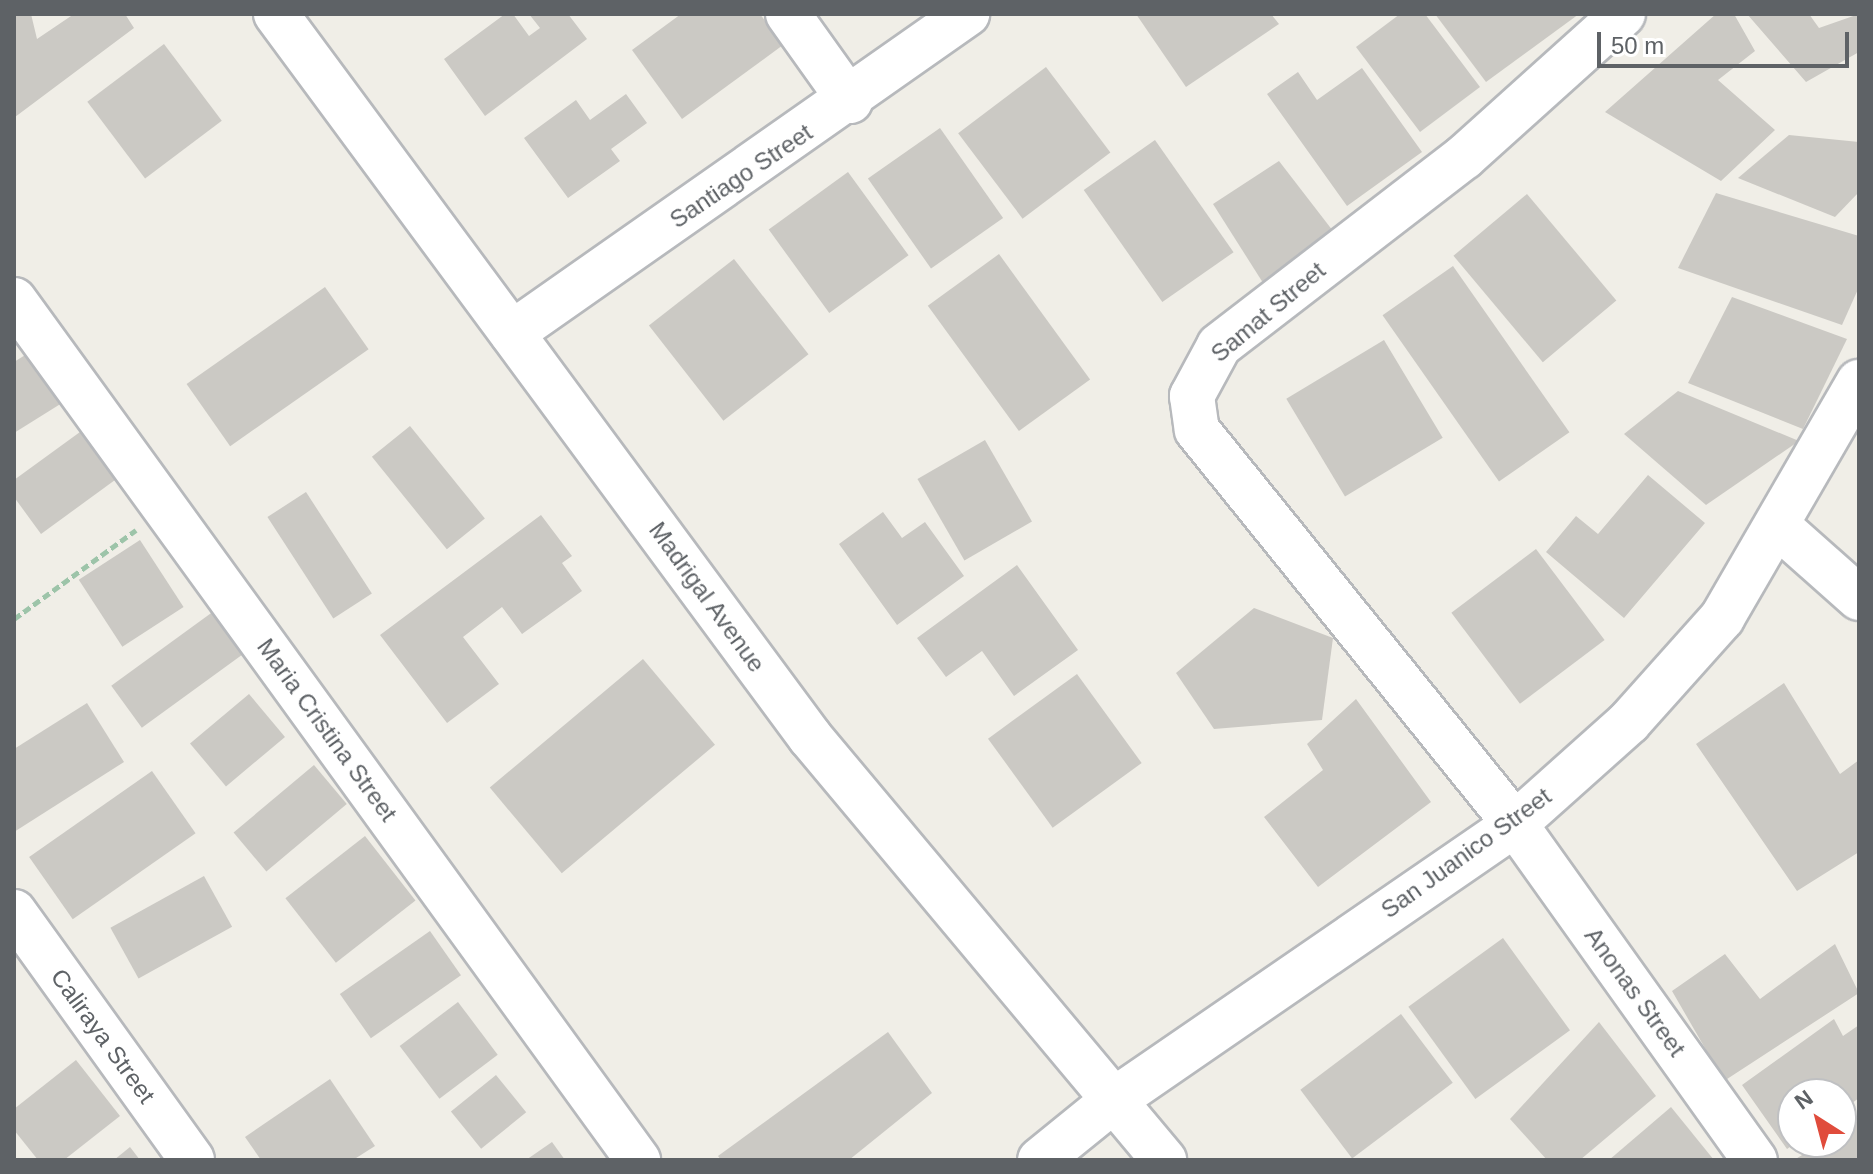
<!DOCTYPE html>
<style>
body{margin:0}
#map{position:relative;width:1873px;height:1174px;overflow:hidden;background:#f0eee7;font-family:Helvetica,sans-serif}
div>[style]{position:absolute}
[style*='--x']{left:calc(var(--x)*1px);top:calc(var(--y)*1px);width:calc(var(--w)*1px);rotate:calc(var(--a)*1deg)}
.building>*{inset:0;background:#cbc9c4;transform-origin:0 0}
.path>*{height:5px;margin-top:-2.5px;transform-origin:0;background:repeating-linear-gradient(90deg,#9dc4a9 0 8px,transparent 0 12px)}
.roads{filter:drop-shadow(2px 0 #b7b9bc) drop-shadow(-2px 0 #b7b9bc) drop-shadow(0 2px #b7b9bc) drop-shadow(0 -2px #b7b9bc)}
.minor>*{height:44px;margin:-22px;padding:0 22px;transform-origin:22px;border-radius:22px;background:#fff}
span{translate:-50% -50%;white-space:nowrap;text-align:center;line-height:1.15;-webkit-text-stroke:8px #fff;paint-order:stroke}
.street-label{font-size:24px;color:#5e6266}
.frame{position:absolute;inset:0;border:16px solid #5e6266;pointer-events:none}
.north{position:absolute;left:1777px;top:1078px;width:80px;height:80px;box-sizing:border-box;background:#fff;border:2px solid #bfc0c2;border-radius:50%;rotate:324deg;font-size:22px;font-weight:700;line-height:32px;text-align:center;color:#5e6266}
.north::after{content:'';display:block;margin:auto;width:28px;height:36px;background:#e04c3c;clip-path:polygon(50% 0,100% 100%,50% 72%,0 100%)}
.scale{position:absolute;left:1597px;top:32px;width:252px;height:36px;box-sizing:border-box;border:4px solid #5e6266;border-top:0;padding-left:10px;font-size:24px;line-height:28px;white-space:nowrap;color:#5e6266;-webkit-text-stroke:6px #fff;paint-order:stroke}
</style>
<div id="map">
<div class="building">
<i style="clip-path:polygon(14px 14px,31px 14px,37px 39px,74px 14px,125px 14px,134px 28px,15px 117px)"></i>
<i style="clip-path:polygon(505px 14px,513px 14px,529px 36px,540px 28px,529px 14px,568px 14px,587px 39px,485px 116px,444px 59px)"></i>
<i style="clip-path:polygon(681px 14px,760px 14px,783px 45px,682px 119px,632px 50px)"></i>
<i style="clip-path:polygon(1136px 14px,1271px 14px,1279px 24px,1186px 87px)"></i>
<i style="clip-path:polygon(1400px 14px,1425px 14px,1480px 87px,1420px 132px,1356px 47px)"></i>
<i style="clip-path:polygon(1435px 14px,1579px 14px,1486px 82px)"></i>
<i style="clip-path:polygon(1716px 14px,1734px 14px,1755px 51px,1718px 80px,1775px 130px,1721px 181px,1605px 112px)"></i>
<i style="clip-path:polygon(1747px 14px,1809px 14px,1819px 28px,1859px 14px,1859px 52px,1806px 82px)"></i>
<i style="left:164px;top:44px;width:96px;height:96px;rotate:53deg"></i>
<i style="left:1046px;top:67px;width:107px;height:110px;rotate:53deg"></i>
<i style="clip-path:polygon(1362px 68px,1422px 152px,1347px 206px,1267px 94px,1298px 72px,1317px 100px)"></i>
<i style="clip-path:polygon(626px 94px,647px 123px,611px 149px,620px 161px,568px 198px,524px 138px,576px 100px,590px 120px)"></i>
<i style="left:940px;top:128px;width:110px;height:88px;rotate:55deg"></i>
<i style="clip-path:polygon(1789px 135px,1859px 142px,1859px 192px,1835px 217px,1738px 178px)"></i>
<i style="left:1155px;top:140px;width:137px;height:87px;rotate:55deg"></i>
<i style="clip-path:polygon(1279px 161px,1343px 244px,1265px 286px,1213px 204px)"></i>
<i style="left:848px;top:172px;width:103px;height:98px;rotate:54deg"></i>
<i style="clip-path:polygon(1716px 193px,1859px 236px,1859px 287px,1842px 325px,1678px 268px)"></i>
<i style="left:1527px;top:194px;width:139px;height:96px;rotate:50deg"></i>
<i style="left:999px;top:254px;width:155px;height:88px;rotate:54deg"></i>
<i style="left:734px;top:259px;width:121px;height:108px;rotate:52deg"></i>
<i style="left:1453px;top:266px;width:203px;height:86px;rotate:55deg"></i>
<i style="left:325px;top:287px;width:76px;height:169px;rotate:55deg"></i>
<i style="clip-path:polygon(1732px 297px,1847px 339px,1803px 429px,1688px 383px)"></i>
<i style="left:1384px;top:340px;width:114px;height:114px;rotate:59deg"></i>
<i style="clip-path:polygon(30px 352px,62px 403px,14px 433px,14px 362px)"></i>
<i style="clip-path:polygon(1678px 391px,1799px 441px,1706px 505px,1624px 434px)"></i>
<i style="left:410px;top:426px;width:119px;height:49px;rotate:51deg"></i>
<i style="clip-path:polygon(80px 432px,115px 480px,41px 534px,14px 497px,14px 480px)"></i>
<i style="left:985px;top:440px;width:94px;height:78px;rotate:60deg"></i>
<i style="clip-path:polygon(1648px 475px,1705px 523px,1624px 618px,1546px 552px,1576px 516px,1598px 534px)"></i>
<i style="left:306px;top:492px;width:121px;height:46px;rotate:57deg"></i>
<i style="clip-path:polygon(883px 512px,902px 538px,925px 522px,964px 576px,897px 625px,839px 544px)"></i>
<i style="clip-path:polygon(541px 515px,572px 556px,562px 563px,582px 591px,522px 634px,502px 607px,463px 637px,499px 684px,447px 723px,380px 635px)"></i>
<i style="left:140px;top:540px;width:80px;height:73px;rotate:57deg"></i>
<i style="left:1536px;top:549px;width:114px;height:106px;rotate:53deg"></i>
<i style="clip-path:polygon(1017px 565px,1078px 650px,1014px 696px,982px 651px,946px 677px,917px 638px)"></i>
<i style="clip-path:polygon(1254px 608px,1333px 638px,1322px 720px,1214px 729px,1176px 673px)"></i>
<i style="left:214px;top:611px;width:52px;height:127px;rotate:54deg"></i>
<i style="left:643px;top:659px;width:112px;height:200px;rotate:50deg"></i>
<i style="left:1077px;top:674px;width:110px;height:110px;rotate:54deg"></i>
<i style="clip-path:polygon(1784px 683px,1840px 774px,1859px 760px,1859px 852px,1797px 891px,1696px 744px)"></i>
<i style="left:249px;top:694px;width:56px;height:77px;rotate:50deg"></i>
<i style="clip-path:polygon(1356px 699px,1431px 802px,1318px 887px,1264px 817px,1323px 770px,1307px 744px)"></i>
<i style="clip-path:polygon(87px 703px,124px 762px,14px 832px,14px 749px)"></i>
<i style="left:314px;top:765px;width:51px;height:105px;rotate:50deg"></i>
<i style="left:152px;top:771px;width:76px;height:150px;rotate:55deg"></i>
<i style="left:365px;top:836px;width:82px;height:101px;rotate:52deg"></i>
<i style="left:204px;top:876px;width:58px;height:107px;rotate:61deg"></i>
<i style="left:430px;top:931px;width:54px;height:110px;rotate:55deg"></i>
<i style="left:1503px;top:938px;width:114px;height:117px;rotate:54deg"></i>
<i style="clip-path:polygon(1835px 944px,1859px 993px,1724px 1081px,1672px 991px,1725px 954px,1760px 999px)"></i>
<i style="left:458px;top:1002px;width:66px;height:73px;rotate:53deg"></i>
<i style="left:1401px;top:1014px;width:86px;height:126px;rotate:53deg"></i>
<i style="clip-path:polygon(1834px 1019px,1843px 1036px,1859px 1025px,1859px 1098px,1841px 1111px,1841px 1094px,1793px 1094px,1797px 1142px,1787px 1149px,1742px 1085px)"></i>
<i style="clip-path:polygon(1599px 1022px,1656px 1096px,1580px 1160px,1547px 1160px,1510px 1119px)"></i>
<i style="clip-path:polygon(888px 1032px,932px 1093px,849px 1160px,721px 1160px,718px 1156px)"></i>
<i style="clip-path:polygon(76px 1060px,120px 1116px,64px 1160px,38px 1160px,14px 1130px,14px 1109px)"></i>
<i style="left:496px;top:1075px;width:48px;height:58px;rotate:51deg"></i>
<i style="clip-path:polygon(330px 1079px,375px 1146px,353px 1160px,261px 1160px,245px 1137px)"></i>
<i style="clip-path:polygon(1671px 1107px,1714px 1160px,1609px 1160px)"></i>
<i style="clip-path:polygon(1859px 1120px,1859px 1160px,1794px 1160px,1823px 1142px,1841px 1142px,1841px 1131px)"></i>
<i style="clip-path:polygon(552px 1142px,565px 1160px,526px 1160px)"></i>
<i style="clip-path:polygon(130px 1147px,140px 1160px,114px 1160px)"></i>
</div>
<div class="path">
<i style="--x:14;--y:619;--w:151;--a:-36.1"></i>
</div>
<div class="roads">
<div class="minor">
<i style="--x:276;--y:14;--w:899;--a:53.55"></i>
<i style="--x:810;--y:737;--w:552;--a:50.07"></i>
<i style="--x:788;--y:14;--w:107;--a:54.5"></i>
<i style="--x:1623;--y:14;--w:214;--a:138"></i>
<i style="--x:1464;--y:157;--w:309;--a:142.4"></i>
<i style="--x:1219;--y:346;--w:57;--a:118.4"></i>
<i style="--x:1192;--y:396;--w:34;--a:82"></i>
<i style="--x:1197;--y:430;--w:506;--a:51.09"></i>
<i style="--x:1515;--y:824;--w:413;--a:54.5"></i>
<i style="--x:14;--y:300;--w:1063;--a:54.04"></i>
<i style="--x:512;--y:333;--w:556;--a:-35.03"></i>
<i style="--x:1779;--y:527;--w:107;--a:41.6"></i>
<i style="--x:14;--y:912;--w:305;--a:54.3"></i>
<i style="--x:1040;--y:1160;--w:95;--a:-39"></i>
<i style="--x:1114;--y:1100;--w:487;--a:-34.5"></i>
<i style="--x:1515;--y:824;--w:153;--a:-41.8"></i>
<i style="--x:1629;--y:722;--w:140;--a:-48.2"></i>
<i style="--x:1722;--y:618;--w:273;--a:-59.9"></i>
</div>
</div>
<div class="street-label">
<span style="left:741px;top:176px;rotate:-34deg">Santiago Street</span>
<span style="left:1268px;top:312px;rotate:-40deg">Samat Street</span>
<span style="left:707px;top:597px;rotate:54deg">Madrigal Avenue</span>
<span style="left:327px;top:730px;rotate:54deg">Maria Cristina Street</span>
<span style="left:1466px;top:853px;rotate:-36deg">San Juanico Street</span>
<span style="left:1635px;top:992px;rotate:54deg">Anonas Street</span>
<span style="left:103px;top:1036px;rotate:54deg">Caliraya Street</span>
</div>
<div class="frame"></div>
<div class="north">N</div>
<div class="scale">50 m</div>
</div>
